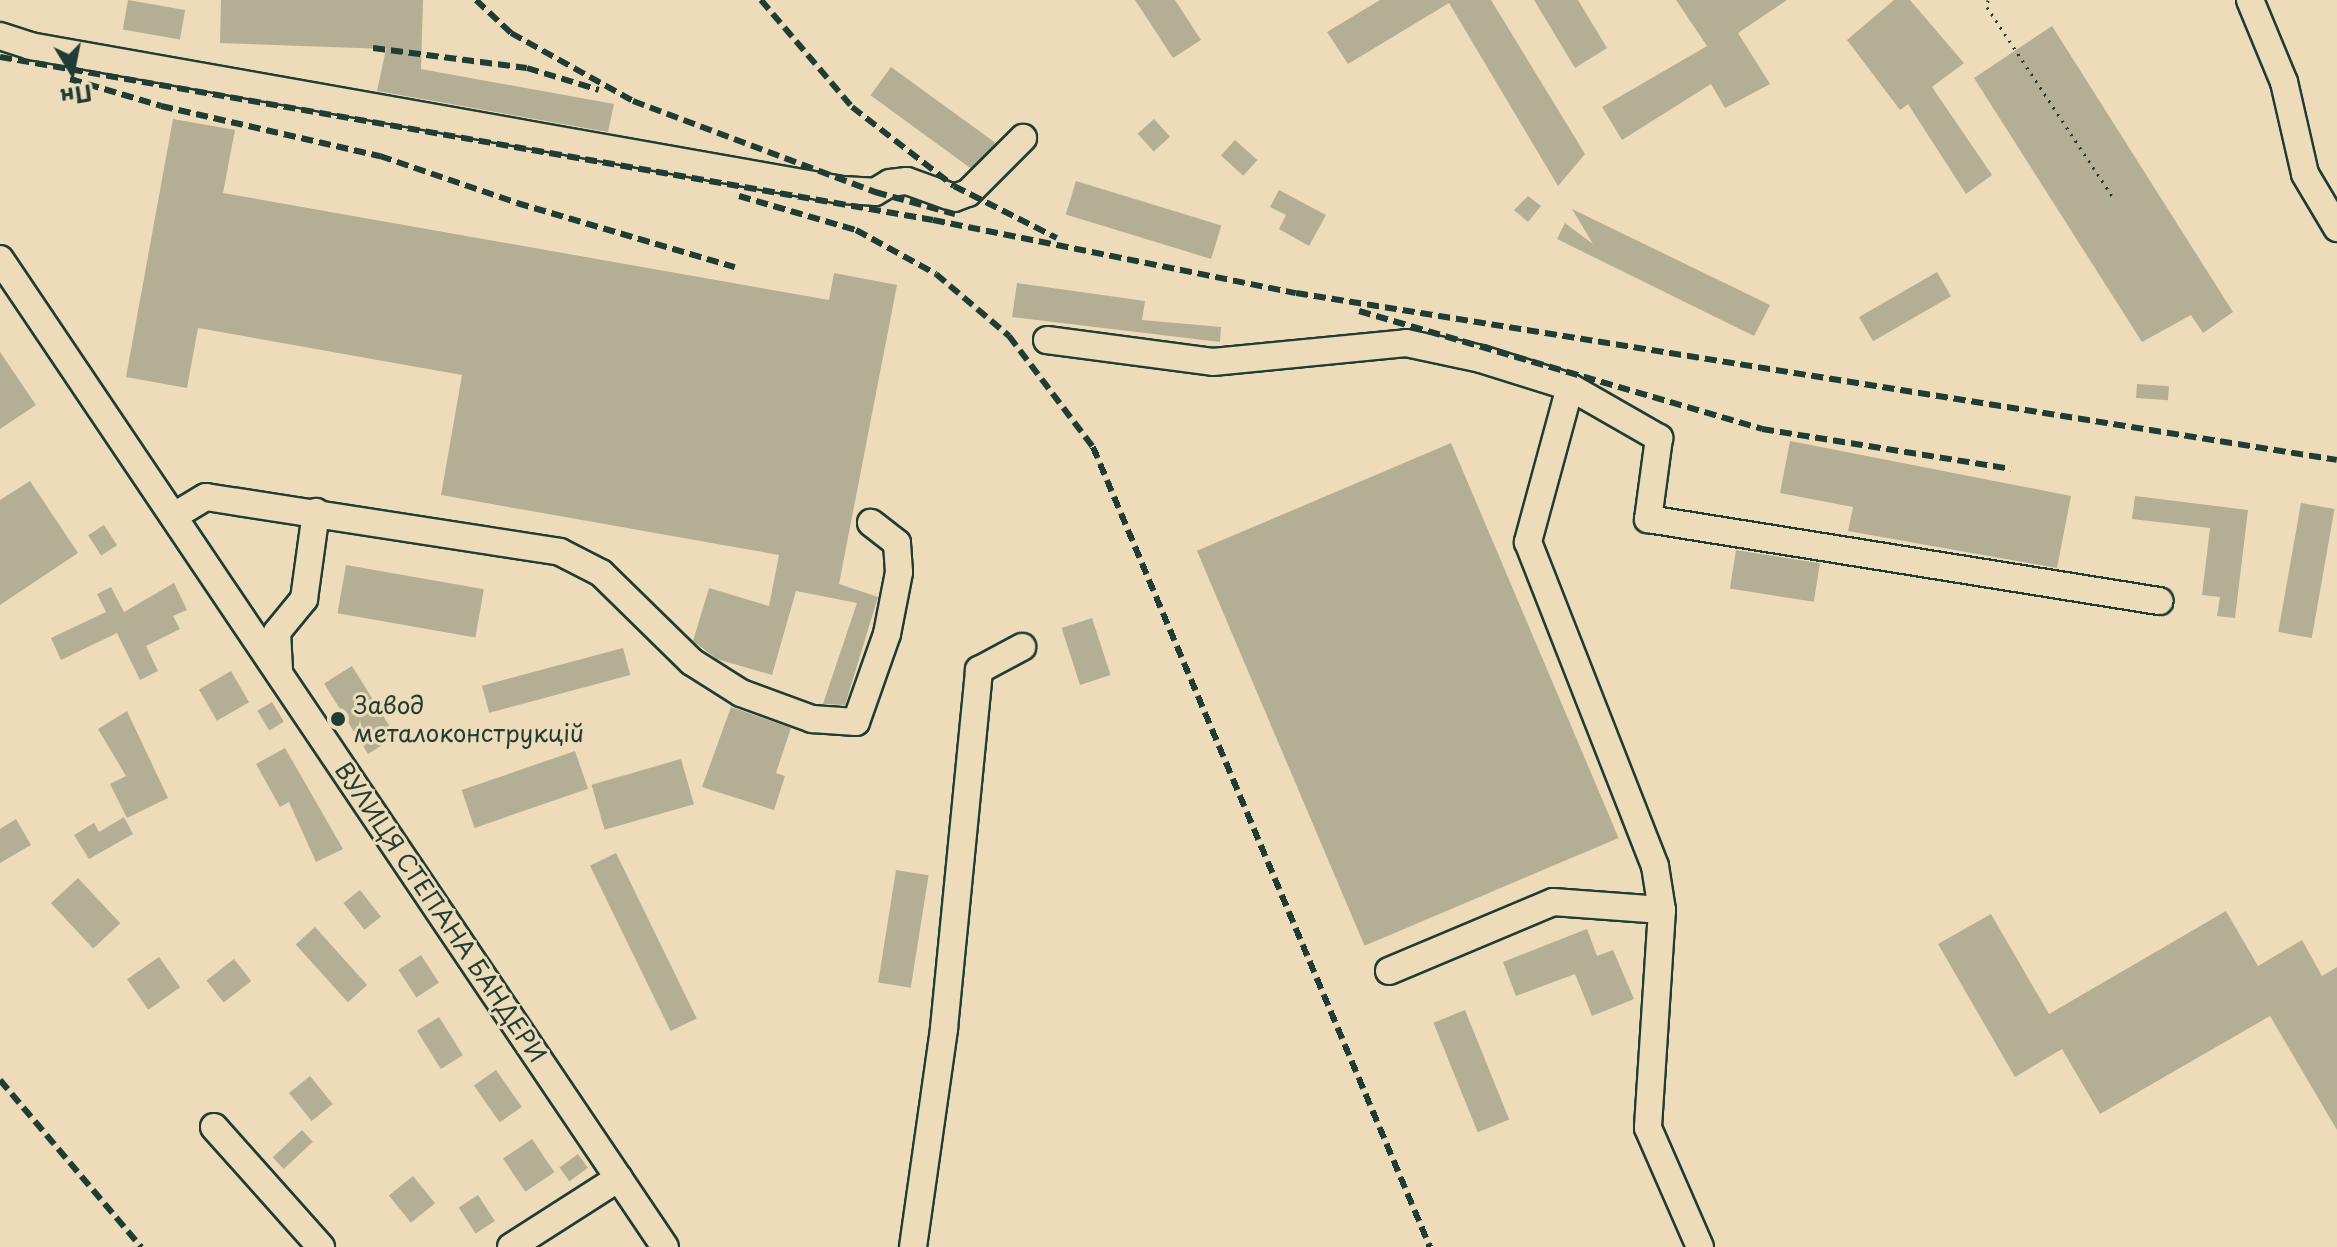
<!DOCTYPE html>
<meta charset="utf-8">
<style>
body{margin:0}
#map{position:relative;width:2337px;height:1247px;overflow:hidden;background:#eedbb9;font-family:"Playpen Sans",sans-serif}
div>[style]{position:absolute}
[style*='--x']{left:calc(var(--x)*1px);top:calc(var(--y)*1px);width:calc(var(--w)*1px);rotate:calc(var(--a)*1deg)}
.building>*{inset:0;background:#b4af94;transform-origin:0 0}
.path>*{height:3px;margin-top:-1.5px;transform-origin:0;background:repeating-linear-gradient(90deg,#1f3d34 0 2px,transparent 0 8px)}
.roads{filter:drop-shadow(2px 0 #1f3d34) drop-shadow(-2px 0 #1f3d34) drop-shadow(0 2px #1f3d34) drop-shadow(0 -2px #1f3d34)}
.minor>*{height:26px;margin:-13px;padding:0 13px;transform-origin:13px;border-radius:13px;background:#eedbb9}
.rail>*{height:6px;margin-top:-3px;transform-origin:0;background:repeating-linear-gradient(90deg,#1f3d34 0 12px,transparent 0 18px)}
.dots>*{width:22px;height:22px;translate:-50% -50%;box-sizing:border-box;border:4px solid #eedbb9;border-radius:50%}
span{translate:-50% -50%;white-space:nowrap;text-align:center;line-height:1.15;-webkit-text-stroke:6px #eedbb9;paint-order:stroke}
.poi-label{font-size:24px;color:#1f3d34}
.left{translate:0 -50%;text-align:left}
.street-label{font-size:24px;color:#1f3d34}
.north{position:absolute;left:32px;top:32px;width:80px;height:80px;-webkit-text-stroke:6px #eedbb9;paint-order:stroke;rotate:170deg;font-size:22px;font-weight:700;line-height:32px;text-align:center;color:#1f3d34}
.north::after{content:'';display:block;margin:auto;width:28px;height:36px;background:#1f3d34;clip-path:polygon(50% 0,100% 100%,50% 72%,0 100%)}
</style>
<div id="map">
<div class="building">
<i style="left:128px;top:0;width:58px;height:30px;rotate:10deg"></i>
<i style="clip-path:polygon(221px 0,423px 0,421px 69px,614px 104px,608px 132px,377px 91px,386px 49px,220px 43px)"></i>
<i style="clip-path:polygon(1135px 0,1175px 0,1201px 40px,1173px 58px)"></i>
<i style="clip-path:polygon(1380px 0,1491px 0,1585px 154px,1558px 186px,1449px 3px,1348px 64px,1327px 32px)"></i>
<i style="clip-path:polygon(1534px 0,1578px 0,1607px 48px,1575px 68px)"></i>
<i style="clip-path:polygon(1676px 0,1787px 0,1738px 33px,1770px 84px,1725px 108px,1711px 84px,1622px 140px,1602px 107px,1707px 46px)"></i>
<i style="clip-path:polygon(1894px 0,1910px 0,1964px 63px,1932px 87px,1992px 175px,1966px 194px,1908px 104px,1900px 110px,1847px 40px)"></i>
<i style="clip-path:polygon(2052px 26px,2233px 312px,2203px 333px,2191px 315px,2142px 342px,1974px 78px)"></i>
<i style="left:891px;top:67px;width:129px;height:35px;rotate:36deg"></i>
<i style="clip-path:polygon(173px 119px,235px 130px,223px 193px,829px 300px,834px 273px,897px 285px,839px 584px,878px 597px,845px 705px,823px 704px,857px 603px,796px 591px,772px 675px,717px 659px,693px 641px,709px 588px,769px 606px,779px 555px,441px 495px,462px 375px,198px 328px,187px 388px,126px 377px)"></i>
<i style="left:1154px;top:119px;width:24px;height:22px;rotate:48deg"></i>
<i style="left:1235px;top:140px;width:30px;height:21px;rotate:42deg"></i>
<i style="left:1076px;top:181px;width:152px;height:35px;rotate:17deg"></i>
<i style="clip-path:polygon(1279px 190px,1326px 215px,1309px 246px,1279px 229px,1286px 215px,1270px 207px)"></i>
<i style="clip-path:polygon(1528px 196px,1541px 206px,1528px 222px,1514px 210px)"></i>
<i style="clip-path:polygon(1572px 209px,1770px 305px,1754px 336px,1557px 239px,1565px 223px,1593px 244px)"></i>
<i style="left:1937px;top:272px;width:28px;height:90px;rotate:60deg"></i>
<i style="clip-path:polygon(1017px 283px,1145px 301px,1142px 320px,1221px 327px,1220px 342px,1012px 317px)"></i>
<i style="clip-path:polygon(0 352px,36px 405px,0 429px)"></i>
<i style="left:2137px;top:384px;width:32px;height:14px;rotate:4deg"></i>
<i style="clip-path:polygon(1790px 441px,2071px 496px,2057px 568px,1848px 531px,1853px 507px,1780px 493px)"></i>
<i style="left:1451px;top:443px;width:429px;height:276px;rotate:67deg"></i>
<i style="clip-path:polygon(30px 481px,78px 553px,0 605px,0 500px)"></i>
<i style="clip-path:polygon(2135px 496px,2248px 510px,2235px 618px,2217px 616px,2220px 597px,2202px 595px,2210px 528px,2132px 519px)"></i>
<i style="left:2301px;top:503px;width:34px;height:131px;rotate:10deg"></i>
<i style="left:104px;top:525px;width:24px;height:19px;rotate:57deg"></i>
<i style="left:1736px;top:550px;width:85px;height:39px;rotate:9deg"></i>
<i style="left:346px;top:565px;width:140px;height:49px;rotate:10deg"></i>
<i style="clip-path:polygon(174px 583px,187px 610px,173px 616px,180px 629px,146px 646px,158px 671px,140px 680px,117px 633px,61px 660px,51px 638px,106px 612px,97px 594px,111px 587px,124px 612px)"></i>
<i style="left:1092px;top:618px;width:60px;height:32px;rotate:72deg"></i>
<i style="left:623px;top:648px;width:28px;height:146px;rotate:75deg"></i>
<i style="left:352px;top:666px;width:83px;height:33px;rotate:58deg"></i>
<i style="left:231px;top:671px;width:36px;height:37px;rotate:60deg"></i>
<i style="left:272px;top:702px;width:23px;height:17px;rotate:59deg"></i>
<i style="clip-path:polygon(731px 707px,791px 728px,776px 773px,785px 776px,774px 810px,702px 787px)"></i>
<i style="clip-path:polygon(127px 711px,168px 798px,127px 818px,110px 784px,126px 776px,98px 729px)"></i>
<i style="clip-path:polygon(285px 748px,343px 849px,316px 862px,289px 802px,280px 807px,256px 764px)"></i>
<i style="left:575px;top:751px;width:40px;height:120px;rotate:71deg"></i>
<i style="left:681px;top:759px;width:47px;height:93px;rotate:74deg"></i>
<i style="clip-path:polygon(124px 817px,133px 834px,89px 859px,74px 835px,94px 823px,99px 832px)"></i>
<i style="clip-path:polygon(16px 819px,31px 845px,0 863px,0 829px)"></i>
<i style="left:616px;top:853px;width:184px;height:29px;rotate:64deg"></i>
<i style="left:896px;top:870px;width:33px;height:114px;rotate:9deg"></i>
<i style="left:78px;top:878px;width:62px;height:37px;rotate:47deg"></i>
<i style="left:360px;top:890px;width:34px;height:21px;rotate:52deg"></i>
<i style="clip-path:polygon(2226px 911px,2258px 966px,2302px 940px,2322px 976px,2337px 967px,2337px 1130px,2270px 1016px,2100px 1114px,2062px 1049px,2015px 1077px,1938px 944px,1991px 914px,2049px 1014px)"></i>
<i style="left:315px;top:927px;width:78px;height:26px;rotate:48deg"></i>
<i style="clip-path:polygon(1587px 929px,1597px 956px,1613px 950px,1634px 999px,1592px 1016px,1575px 974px,1516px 996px,1503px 962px)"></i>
<i style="left:421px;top:955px;width:33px;height:27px;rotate:57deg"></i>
<i style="left:159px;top:957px;width:37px;height:39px;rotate:55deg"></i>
<i style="left:234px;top:959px;width:28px;height:35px;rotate:52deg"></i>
<i style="left:1465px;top:1010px;width:118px;height:34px;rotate:68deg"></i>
<i style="left:439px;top:1017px;width:45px;height:26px;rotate:58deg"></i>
<i style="left:496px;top:1070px;width:45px;height:27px;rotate:55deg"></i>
<i style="left:310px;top:1076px;width:36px;height:27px;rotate:51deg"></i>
<i style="left:302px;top:1130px;width:16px;height:40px;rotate:47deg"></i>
<i style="left:532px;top:1139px;width:40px;height:35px;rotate:56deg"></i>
<i style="left:578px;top:1154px;width:17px;height:23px;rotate:54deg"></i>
<i style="left:413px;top:1176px;width:35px;height:31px;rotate:51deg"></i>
<i style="left:478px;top:1195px;width:31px;height:23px;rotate:57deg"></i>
</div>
<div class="path">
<i style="--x:1988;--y:0;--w:7;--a:98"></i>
<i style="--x:1987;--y:7;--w:227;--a:56.5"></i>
</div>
<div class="roads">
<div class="minor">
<i style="--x:2250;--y:0;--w:89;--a:67.5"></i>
<i style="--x:2284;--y:82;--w:94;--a:77.1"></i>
<i style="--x:2305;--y:174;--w:63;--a:59.3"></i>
<i style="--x:0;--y:36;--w:32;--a:18"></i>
<i style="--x:30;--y:46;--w:825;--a:10.06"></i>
<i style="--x:842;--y:190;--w:33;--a:3"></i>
<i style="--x:875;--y:192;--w:17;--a:-31"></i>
<i style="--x:890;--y:183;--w:17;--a:-7"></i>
<i style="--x:907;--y:181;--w:50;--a:19.9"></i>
<i style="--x:954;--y:198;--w:15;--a:-20"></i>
<i style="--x:968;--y:193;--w:78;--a:-45"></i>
<i style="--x:0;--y:259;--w:1191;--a:56.06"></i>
<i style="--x:1047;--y:340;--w:167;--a:7.5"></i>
<i style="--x:1213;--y:362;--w:194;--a:-5.6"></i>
<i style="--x:1406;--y:343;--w:77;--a:12"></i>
<i style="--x:1481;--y:359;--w:93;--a:17.5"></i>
<i style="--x:1570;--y:387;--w:103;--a:29.8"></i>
<i style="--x:1659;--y:438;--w:82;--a:97.7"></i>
<i style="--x:1648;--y:519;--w:518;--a:9.12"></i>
<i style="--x:1570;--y:387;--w:161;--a:105.2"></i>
<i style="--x:1528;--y:542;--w:348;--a:68.6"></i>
<i style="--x:1655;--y:866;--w:45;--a:81"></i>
<i style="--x:1662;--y:910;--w:218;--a:93.7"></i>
<i style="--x:1648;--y:1128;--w:130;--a:66.4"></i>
<i style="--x:174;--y:516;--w:37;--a:-31"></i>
<i style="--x:206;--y:497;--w:358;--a:8.8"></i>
<i style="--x:560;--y:552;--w:46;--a:27.1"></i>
<i style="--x:601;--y:573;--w:127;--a:44.4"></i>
<i style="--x:692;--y:662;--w:58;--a:32.3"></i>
<i style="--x:741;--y:693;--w:76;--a:20.1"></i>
<i style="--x:812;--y:719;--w:44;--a:3.9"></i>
<i style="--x:856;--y:722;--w:93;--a:-70.6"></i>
<i style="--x:887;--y:634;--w:63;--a:-79"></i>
<i style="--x:899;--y:572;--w:29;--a:-94"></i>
<i style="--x:897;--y:543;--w:33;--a:-142"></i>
<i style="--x:279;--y:670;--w:38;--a:-93"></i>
<i style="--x:277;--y:632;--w:43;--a:-50.7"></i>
<i style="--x:304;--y:599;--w:88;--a:-82.1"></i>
<i style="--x:1389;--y:971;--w:178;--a:-22.8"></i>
<i style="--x:1553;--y:902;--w:109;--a:4.2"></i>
<i style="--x:214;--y:1127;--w:161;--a:48.3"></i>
<i style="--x:511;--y:1247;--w:128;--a:-32.6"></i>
<i style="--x:913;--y:1247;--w:221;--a:-81.9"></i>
<i style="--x:944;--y:1028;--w:360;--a:-84.4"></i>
<i style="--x:979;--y:670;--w:49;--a:-28.1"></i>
</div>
</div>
<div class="rail">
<i style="--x:476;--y:0;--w:48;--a:43.3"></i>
<i style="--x:511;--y:33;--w:140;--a:29.1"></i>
<i style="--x:633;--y:101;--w:259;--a:20.6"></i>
<i style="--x:875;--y:192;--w:83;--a:15.4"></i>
<i style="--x:761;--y:0;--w:140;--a:49.6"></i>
<i style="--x:852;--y:107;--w:129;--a:37.8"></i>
<i style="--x:954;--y:186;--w:115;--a:26.8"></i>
<i style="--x:373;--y:48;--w:155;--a:7.4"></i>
<i style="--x:527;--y:68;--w:75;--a:17"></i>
<i style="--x:0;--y:57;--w:947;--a:9.91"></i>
<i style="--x:933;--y:220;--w:370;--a:11.4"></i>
<i style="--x:1296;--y:293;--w:1054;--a:9.11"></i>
<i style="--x:70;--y:79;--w:95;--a:16.5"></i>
<i style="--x:161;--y:106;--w:225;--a:12.9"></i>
<i style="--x:380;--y:156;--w:145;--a:18.9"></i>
<i style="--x:517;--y:203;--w:227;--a:16.4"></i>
<i style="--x:739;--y:196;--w:122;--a:16.2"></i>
<i style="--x:856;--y:230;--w:91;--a:28.8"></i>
<i style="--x:936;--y:274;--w:96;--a:40.3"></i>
<i style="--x:1009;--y:336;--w:139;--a:52.9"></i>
<i style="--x:1093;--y:447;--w:868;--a:67.16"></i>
<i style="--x:1359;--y:311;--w:420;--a:16.3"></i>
<i style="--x:1762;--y:429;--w:252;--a:9.1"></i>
<i style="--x:0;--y:1080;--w:219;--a:49.8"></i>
</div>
<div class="dots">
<i style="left:338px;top:719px;background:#1f3d34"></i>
</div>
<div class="poi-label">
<span class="left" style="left:354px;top:719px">Завод<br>металоконструкцій</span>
</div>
<div class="street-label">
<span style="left:441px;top:912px;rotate:56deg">ВУЛИЦЯ СТЕПАНА БАНДЕРИ</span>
</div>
<div class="north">Пн</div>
</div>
